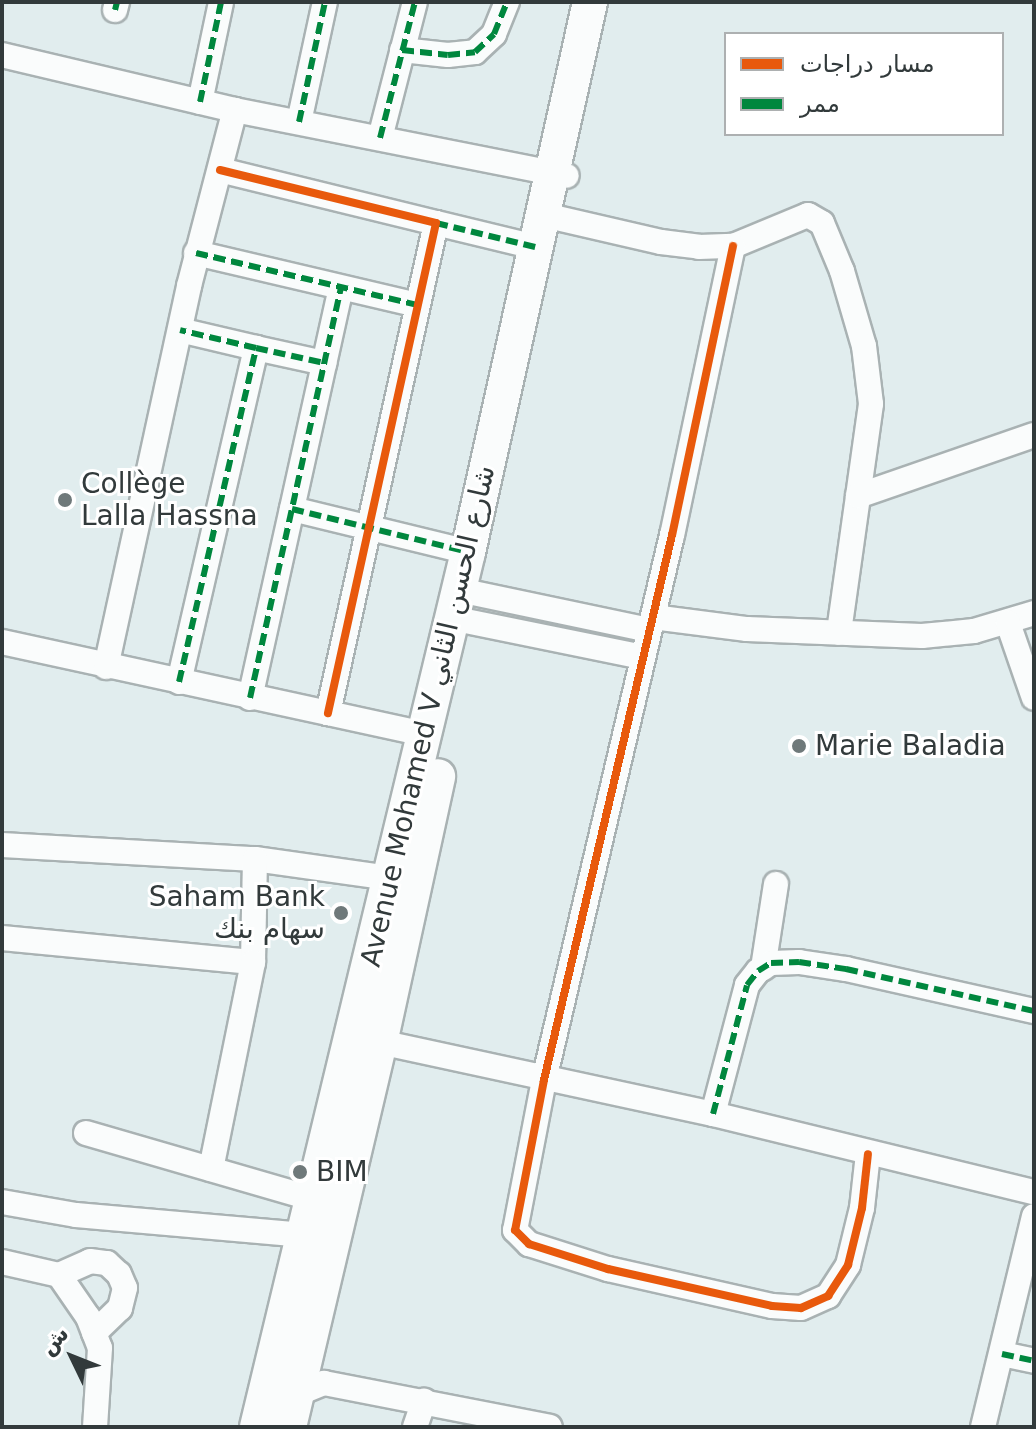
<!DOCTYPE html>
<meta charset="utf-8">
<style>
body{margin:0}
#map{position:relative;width:1036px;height:1429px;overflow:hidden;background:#e1edee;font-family:"DejaVu Sans",Cairo,sans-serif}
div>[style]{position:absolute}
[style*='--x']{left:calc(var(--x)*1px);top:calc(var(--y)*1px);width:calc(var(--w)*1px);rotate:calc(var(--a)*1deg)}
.roads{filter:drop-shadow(2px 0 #a9b2b3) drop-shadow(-2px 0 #a9b2b3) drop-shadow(0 2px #a9b2b3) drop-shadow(0 -2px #a9b2b3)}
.minor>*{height:24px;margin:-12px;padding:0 12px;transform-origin:12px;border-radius:12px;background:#fafcfc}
.secondary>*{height:34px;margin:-17px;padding:0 17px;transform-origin:17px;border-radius:17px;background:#fafcfc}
.quiet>*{height:6px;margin-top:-3px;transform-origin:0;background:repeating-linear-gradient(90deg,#00873e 0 12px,transparent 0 18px)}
.cycleway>*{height:8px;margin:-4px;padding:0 4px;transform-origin:4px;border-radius:4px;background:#e8590c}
.dots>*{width:22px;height:22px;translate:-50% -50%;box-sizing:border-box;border:4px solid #fff;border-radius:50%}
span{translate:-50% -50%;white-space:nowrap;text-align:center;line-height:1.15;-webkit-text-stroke:6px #fff;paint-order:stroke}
.poi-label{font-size:28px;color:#323a3b}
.left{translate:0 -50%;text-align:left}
.right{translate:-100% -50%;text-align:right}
.street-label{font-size:28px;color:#323a3b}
.frame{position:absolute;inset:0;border:4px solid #323a3b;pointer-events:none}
.legend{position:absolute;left:724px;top:32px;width:280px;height:104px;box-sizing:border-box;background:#fff;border:2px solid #adb0b1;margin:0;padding:10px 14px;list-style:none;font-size:24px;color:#323a3b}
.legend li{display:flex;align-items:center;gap:16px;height:40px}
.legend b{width:40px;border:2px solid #adb0b1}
.north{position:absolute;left:32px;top:1317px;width:80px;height:80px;-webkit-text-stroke:6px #fff;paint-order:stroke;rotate:313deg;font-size:22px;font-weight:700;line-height:32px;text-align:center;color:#323a3b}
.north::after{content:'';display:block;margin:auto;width:28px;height:36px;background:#323a3b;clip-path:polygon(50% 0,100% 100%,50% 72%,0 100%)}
</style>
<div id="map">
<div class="roads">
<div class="minor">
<i style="--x:115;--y:10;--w:8;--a:-76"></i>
<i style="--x:402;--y:50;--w:46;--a:6.2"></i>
<i style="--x:448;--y:55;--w:27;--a:-6"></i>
<i style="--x:475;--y:52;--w:26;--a:-43"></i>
<i style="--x:494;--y:34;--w:35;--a:-68"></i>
<i style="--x:2;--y:55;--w:239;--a:13.3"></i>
<i style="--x:235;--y:110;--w:338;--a:11.2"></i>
<i style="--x:200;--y:102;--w:102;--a:-78.1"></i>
<i style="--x:299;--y:122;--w:123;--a:-77.8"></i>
<i style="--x:380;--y:138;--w:140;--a:-75.6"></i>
<i style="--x:220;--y:170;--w:222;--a:13.8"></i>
<i style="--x:436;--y:223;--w:502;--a:102.43"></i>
<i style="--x:544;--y:215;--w:120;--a:13"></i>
<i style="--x:661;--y:242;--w:38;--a:7"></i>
<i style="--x:699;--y:247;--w:34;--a:-2"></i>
<i style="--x:733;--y:246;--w:81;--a:-22.5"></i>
<i style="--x:808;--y:215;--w:16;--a:30"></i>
<i style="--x:822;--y:223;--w:52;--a:67.4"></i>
<i style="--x:842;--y:271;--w:78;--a:73.7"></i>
<i style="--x:864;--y:346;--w:58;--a:83.1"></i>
<i style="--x:871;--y:404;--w:231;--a:98"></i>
<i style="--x:436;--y:223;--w:102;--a:13.6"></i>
<i style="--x:733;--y:246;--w:295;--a:101.9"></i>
<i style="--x:672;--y:535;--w:560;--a:103.22"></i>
<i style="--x:544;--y:1080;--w:153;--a:100.9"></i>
<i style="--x:515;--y:1230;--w:20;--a:45"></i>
<i style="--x:529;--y:1244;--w:83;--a:17.6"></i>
<i style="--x:608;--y:1269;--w:168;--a:12.7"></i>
<i style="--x:772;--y:1306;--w:29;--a:4"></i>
<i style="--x:801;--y:1308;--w:30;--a:-24"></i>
<i style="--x:828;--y:1296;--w:37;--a:-57"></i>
<i style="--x:848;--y:1265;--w:59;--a:-76.2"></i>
<i style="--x:862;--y:1208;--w:54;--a:-83.7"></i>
<i style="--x:196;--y:253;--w:227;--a:13.2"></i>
<i style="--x:256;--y:348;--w:70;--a:12.4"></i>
<i style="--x:858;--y:496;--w:186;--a:-19.1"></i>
<i style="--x:292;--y:509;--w:181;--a:13.7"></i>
<i style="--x:459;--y:590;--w:193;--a:11.9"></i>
<i style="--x:653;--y:617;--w:95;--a:7.3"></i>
<i style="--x:747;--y:629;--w:175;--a:2.3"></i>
<i style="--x:922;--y:636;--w:52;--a:-5.5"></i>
<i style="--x:974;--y:631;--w:63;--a:-16.7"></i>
<i style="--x:451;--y:618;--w:195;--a:11.5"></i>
<i style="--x:1008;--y:623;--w:79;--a:70.9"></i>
<i style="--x:2;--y:642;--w:432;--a:12.3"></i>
<i style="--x:106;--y:667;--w:390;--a:-77.7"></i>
<i style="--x:189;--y:286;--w:182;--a:-75.4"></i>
<i style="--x:179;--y:682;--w:343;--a:-77"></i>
<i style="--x:256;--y:348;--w:78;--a:-166.7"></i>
<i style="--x:250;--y:698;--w:420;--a:-77.5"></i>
<i style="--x:2;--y:845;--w:253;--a:3.2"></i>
<i style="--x:255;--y:859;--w:137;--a:8"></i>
<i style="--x:2;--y:938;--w:252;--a:5.5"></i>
<i style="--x:253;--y:962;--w:103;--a:-88.9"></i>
<i style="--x:763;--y:968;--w:85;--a:-81.2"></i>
<i style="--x:366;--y:1039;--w:355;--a:12.2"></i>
<i style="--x:713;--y:1114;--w:330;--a:13.7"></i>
<i style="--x:713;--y:1114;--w:133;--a:-75.2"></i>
<i style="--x:747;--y:985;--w:18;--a:-52"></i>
<i style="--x:758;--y:971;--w:15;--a:-32"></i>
<i style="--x:771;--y:963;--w:28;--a:-2"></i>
<i style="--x:799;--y:962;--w:48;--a:8.5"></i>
<i style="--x:846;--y:969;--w:193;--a:12.6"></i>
<i style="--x:86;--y:1133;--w:236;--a:16.2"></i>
<i style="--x:211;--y:1169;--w:211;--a:-78.5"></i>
<i style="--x:2;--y:1202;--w:75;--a:10"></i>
<i style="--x:76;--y:1215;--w:229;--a:5"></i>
<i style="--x:2;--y:1262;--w:58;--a:12.8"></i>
<i style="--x:59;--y:1275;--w:51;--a:55.4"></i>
<i style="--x:88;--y:1317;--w:33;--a:69"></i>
<i style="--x:100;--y:1348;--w:79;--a:93.6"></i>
<i style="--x:59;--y:1275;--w:34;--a:-24"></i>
<i style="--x:90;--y:1261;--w:17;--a:7"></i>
<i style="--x:107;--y:1263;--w:16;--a:43"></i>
<i style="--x:119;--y:1274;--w:15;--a:67"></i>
<i style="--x:125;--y:1288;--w:21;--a:104"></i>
<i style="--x:120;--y:1308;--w:36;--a:136"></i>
<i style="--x:1002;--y:1354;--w:33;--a:12"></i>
<i style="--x:286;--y:1391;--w:13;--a:9"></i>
<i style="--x:299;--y:1393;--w:27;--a:-22"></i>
<i style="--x:324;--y:1383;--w:230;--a:11"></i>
<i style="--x:415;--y:1427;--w:28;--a:-71"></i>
<i style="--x:983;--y:1427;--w:217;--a:-76.4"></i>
</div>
<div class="secondary">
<i style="--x:257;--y:1427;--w:900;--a:-76.44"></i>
<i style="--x:468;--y:552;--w:563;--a:-77.49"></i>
<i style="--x:289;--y:1427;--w:395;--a:-76.7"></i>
<i style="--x:380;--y:1043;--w:273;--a:-77.7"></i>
</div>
</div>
<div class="quiet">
<i style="--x:115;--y:10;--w:8;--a:-76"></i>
<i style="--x:402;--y:50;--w:46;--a:6.2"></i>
<i style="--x:448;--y:55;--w:27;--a:-6"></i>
<i style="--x:475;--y:52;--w:26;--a:-43"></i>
<i style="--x:494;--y:34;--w:35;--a:-68"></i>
<i style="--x:200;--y:102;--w:102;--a:-78.1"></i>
<i style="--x:299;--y:122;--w:123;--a:-77.8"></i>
<i style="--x:380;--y:138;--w:140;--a:-75.6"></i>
<i style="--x:436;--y:223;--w:102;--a:13.6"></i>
<i style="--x:196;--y:253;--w:227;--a:13.2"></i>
<i style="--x:256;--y:348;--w:70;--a:12.4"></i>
<i style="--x:292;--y:509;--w:181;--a:13.7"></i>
<i style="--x:179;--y:682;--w:343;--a:-77"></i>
<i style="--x:256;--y:348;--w:78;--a:-166.7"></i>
<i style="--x:250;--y:698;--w:420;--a:-77.5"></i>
<i style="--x:713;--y:1114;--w:133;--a:-75.2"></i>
<i style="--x:747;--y:985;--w:18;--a:-52"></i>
<i style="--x:758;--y:971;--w:15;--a:-32"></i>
<i style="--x:771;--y:963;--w:28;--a:-2"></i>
<i style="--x:799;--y:962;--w:48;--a:8.5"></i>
<i style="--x:846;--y:969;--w:193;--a:12.6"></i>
<i style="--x:1002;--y:1354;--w:33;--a:12"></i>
</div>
<div class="cycleway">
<i style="--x:220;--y:170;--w:222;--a:13.8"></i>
<i style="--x:436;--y:223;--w:502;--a:102.43"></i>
<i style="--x:733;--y:246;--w:295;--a:101.9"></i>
<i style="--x:672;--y:535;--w:560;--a:103.22"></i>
<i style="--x:544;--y:1080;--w:153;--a:100.9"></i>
<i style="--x:515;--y:1230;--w:20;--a:45"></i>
<i style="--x:529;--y:1244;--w:83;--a:17.6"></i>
<i style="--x:608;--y:1269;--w:168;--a:12.7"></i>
<i style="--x:772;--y:1306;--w:29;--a:4"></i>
<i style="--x:801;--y:1308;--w:30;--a:-24"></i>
<i style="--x:828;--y:1296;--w:37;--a:-57"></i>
<i style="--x:848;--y:1265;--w:59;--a:-76.2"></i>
<i style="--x:862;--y:1208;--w:54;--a:-83.7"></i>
</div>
<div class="dots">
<i style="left:65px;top:500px;background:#6f797a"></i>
<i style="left:799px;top:746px;background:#6f797a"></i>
<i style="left:341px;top:913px;background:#6f797a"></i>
<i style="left:300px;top:1172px;background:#6f797a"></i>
</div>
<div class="poi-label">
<span class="left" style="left:81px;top:500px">Collège<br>Lalla Hassna</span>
<span class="left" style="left:815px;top:746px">Marie Baladia</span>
<span class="right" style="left:325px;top:913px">Saham Bank<br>سهام بنك</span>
<span class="left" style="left:316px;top:1172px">BIM</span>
</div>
<div class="street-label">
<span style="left:428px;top:716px;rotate:-77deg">Avenue Mohamed V شارع الحسن الثاني</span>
</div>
<div class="frame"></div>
<ul class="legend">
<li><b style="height:10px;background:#e8590c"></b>مسار دراجات</li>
<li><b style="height:10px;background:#00873e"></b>ممر</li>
</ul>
<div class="north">ش</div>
</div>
